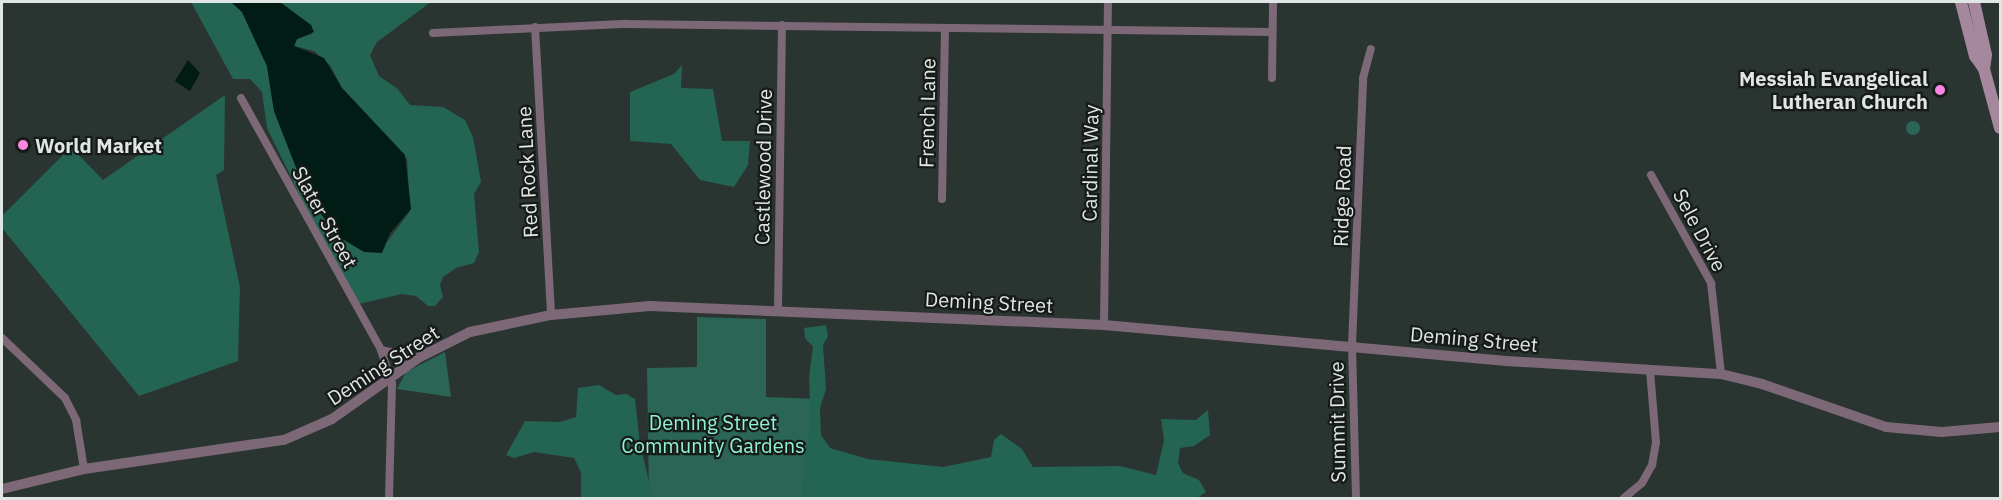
<!DOCTYPE html>
<style>
body{margin:0}
#map{position:relative;width:2002px;height:500px;overflow:hidden;background:#2a3430;font-family:"IBM Plex Sans",sans-serif}
div>[style]{position:absolute}
[style*='--x']{left:calc(var(--x)*1px);top:calc(var(--y)*1px);width:calc(var(--w)*1px);rotate:calc(var(--a)*1deg)}
.green>*{inset:0;background:#2a6555}
.round{border-radius:50%}
.forest>*{inset:0;background:#246453}
.water>*{inset:0;background:#001c14}
.minor>*{height:8px;margin:-4px;padding:0 4px;transform-origin:4px;border-radius:4px;background:#7c6877}
.tertiary>*{height:10px;margin:-5px;padding:0 5px;transform-origin:5px;border-radius:5px;background:#7c6877}
.secondary>*{height:12px;margin:-6px;padding:0 6px;transform-origin:6px;border-radius:6px;background:#a5879e}
.dots>*{width:16px;height:16px;translate:-50% -50%;box-sizing:border-box;border:3px solid #161a19;border-radius:50%}
span{translate:-50% -50%;white-space:nowrap;text-align:center;line-height:1.15;-webkit-text-stroke:4.5px #161a19;paint-order:stroke}
.poi-label{font-size:20px;color:#e0e6e4;font-weight:700}
.right{translate:-100% -50%;text-align:right}
.left{translate:0 -50%;text-align:left}
.street-label{font-size:20px;color:#e0e6e4}
.park-label{font-size:20px;color:#90f1d3}
.frame{position:absolute;inset:0;border:3px solid #e0e6e4;pointer-events:none}
</style>
<div id="map">
<div class="green">
<i class="round" style="left:1906px;top:121px;width:14px;height:14px"></i>
<i style="clip-path:polygon(697px 317px,766px 319px,766px 397px,818px 399px,818px 498px,649px 498px,647px 368px,697px 367px)"></i>
<i style="clip-path:polygon(445px 352px,451px 397px,397px 389px,406px 372px)"></i>
</div>
<div class="forest">
<i style="clip-path:polygon(191px 2px,231px 2px,242px 12px,267px 66px,274px 111px,306px 193px,341px 238px,356px 247px,387px 242px,410px 211px,407px 159px,342px 88px,330px 65px,314px 51px,294px 46px,297px 39px,312px 34px,312px 26px,279px 2px,255px 2px,431px 2px,377px 42px,370px 55px,379px 76px,398px 89px,410px 105px,443px 107px,465px 120px,473px 137px,481px 182px,474px 194px,479px 252px,474px 263px,456px 268px,443px 277px,440px 285px,443px 297px,435px 306px,428px 306px,416px 296px,402px 294px,359px 304px,305px 206px,267px 128px,262px 92px,250px 79px,233px 79px)"></i>
<i style="clip-path:polygon(682px 65px,681px 88px,713px 89px,722px 141px,750px 141px,748px 165px,734px 187px,700px 180px,671px 144px,630px 141px,630px 92px,674px 74px)"></i>
<i style="clip-path:polygon(225px 95px,224px 170px,216px 175px,240px 287px,238px 361px,139px 396px,2px 228px,2px 216px,71px 147px,103px 180px)"></i>
<i style="clip-path:polygon(826px 325px,828px 336px,823px 345px,826px 389px,820px 408px,821px 435px,830px 448px,868px 459px,943px 467px,991px 457px,994px 440px,1001px 434px,1022px 449px,1033px 467px,1120px 466px,1156px 475px,1164px 440px,1161px 419px,1196px 420px,1208px 410px,1210px 435px,1194px 446px,1180px 448px,1178px 463px,1183px 473px,1199px 480px,1206px 492px,1197px 498px,802px 498px,804px 459px,811px 426px,809px 377px,813px 347px,805px 338px,804px 328px)"></i>
<i style="clip-path:polygon(599px 385px,616px 395px,626px 394px,635px 399px,640px 444px,653px 498px,581px 498px,581px 472px,574px 458px,534px 452px,514px 458px,506px 455px,525px 421px,560px 422px,576px 417px,578px 388px)"></i>
</div>
<div class="water">
<i style="clip-path:polygon(231px 2px,280px 2px,311px 25px,314px 32px,297px 39px,294px 46px,324px 58px,342px 88px,405px 155px,411px 209px,390px 233px,382px 253px,364px 252px,336px 235px,306px 193px,274px 111px,267px 66px,242px 12px)"></i>
<i style="clip-path:polygon(188px 60px,200px 73px,190px 91px,175px 81px)"></i>
</div>
<div class="minor">
<i style="--x:535;--y:27;--w:288;--a:86.8"></i>
<i style="--x:433;--y:33;--w:194;--a:-2.7"></i>
<i style="--x:627;--y:24;--w:645;--a:0.71"></i>
<i style="--x:1272;--y:78;--w:76;--a:-89.2"></i>
<i style="--x:241;--y:98;--w:288;--a:60.9"></i>
<i style="--x:381;--y:350;--w:36;--a:72"></i>
<i style="--x:392;--y:384;--w:114;--a:91.5"></i>
<i style="--x:1651;--y:175;--w:124;--a:60.9"></i>
<i style="--x:1711;--y:283;--w:92;--a:83.7"></i>
<i style="--x:942;--y:199;--w:171;--a:-89"></i>
<i style="--x:778;--y:310;--w:285;--a:-89.2"></i>
<i style="--x:1104;--y:325;--w:323;--a:-89.3"></i>
<i style="--x:2;--y:338;--w:87;--a:43.6"></i>
<i style="--x:65;--y:398;--w:25;--a:63"></i>
<i style="--x:76;--y:420;--w:50;--a:80.7"></i>
<i style="--x:381;--y:350;--w:38;--a:12"></i>
<i style="--x:1356;--y:498;--w:153;--a:-91.5"></i>
<i style="--x:1352;--y:345;--w:267;--a:-87.6"></i>
<i style="--x:1363;--y:78;--w:30;--a:-75"></i>
<i style="--x:1624;--y:498;--w:23;--a:-40"></i>
<i style="--x:1642;--y:483;--w:21;--a:-61"></i>
<i style="--x:1652;--y:465;--w:23;--a:-80"></i>
<i style="--x:1656;--y:442;--w:71;--a:-94.8"></i>
</div>
<div class="tertiary">
<i style="--x:2;--y:489;--w:84;--a:-13.7"></i>
<i style="--x:84;--y:469;--w:202;--a:-8.3"></i>
<i style="--x:284;--y:440;--w:52;--a:-23.6"></i>
<i style="--x:332;--y:419;--w:105;--a:-35.3"></i>
<i style="--x:418;--y:358;--w:58;--a:-26.6"></i>
<i style="--x:470;--y:332;--w:83;--a:-11.9"></i>
<i style="--x:551;--y:315;--w:99;--a:-5.2"></i>
<i style="--x:650;--y:306;--w:454;--a:2.4"></i>
<i style="--x:1104;--y:325;--w:404;--a:5.1"></i>
<i style="--x:1506;--y:361;--w:215;--a:3.5"></i>
<i style="--x:1721;--y:374;--w:42;--a:13.7"></i>
<i style="--x:1762;--y:384;--w:131;--a:19.1"></i>
<i style="--x:1886;--y:427;--w:56;--a:5.1"></i>
<i style="--x:1942;--y:432;--w:58;--a:-4.9"></i>
</div>
<div class="secondary">
<i style="--x:1961;--y:2;--w:56;--a:75.5"></i>
<i style="--x:1975;--y:56;--w:16;--a:55"></i>
<i style="--x:1984;--y:69;--w:61;--a:74.8"></i>
<i style="--x:1974;--y:2;--w:54;--a:77.2"></i>
<i style="--x:1986;--y:55;--w:14;--a:98"></i>
</div>
<div class="dots">
<i style="left:1940px;top:90px;background:#fb87e5"></i>
<i style="left:23px;top:145px;background:#fb87e5"></i>
</div>
<div class="poi-label">
<span class="right" style="left:1928px;top:90px">Messiah Evangelical<br>Lutheran Church</span>
<span class="left" style="left:35px;top:145px">World Market</span>
</div>
<div class="street-label">
<span style="left:927px;top:113px;rotate:-89deg">French Lane</span>
<span style="left:1090px;top:163px;rotate:-89deg">Cardinal Way</span>
<span style="left:763px;top:167px;rotate:-89deg">Castlewood Drive</span>
<span style="left:527px;top:172px;rotate:-93deg">Red Rock Lane</span>
<span style="left:1342px;top:196px;rotate:-88deg">Ridge Road</span>
<span style="left:325px;top:217px;rotate:61deg">Slater Street</span>
<span style="left:1700px;top:230px;rotate:62deg">Sele Drive</span>
<span style="left:989px;top:302px;rotate:3deg">Deming Street</span>
<span style="left:1474px;top:339px;rotate:5deg">Deming Street</span>
<span style="left:383px;top:365px;rotate:-33deg">Deming Street</span>
<span style="left:1337px;top:422px;rotate:-91deg">Summit Drive</span>
</div>
<div class="park-label">
<span style="left:713px;top:434px">Deming Street<br>Community Gardens</span>
</div>
<div class="frame"></div>
</div>
